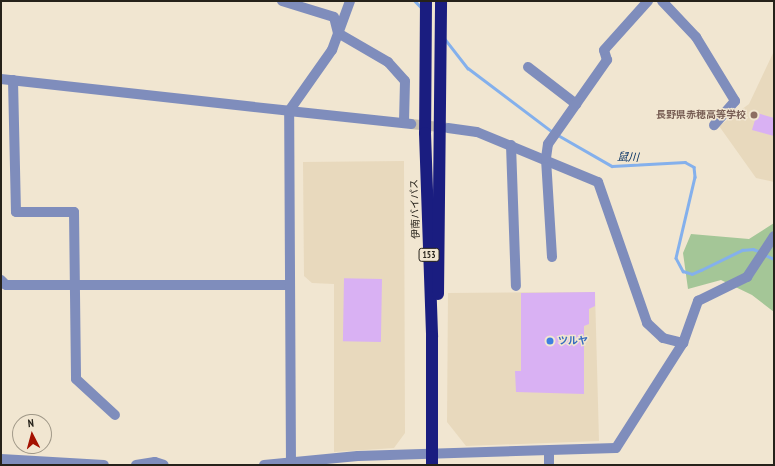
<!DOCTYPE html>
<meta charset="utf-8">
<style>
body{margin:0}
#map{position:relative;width:775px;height:466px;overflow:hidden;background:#f1e6d1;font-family:"PT Sans Narrow","Noto Sans JP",sans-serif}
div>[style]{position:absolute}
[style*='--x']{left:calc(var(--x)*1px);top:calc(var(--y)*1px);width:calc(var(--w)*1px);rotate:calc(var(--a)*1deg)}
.built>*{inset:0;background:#e8d9bd}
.green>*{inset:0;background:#a4c697}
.stream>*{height:2.5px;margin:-1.25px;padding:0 1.25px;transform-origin:1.25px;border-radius:1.25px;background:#84b0ec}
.building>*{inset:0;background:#d9b1f3;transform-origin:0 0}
.minor-tunnel>*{height:10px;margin-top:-5px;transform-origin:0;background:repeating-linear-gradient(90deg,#c8bfac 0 10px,transparent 0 15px)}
.minor>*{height:10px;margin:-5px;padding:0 5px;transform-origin:5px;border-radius:5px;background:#7f8dbc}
.highway>*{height:12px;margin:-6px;padding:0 6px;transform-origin:6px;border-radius:6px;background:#1a1d80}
.dots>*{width:11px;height:11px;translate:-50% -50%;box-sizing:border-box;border:2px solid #f1e6d1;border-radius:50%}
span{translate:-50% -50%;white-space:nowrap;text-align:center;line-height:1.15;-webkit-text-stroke:3px #f1e6d1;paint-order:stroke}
.shield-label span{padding:1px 3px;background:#f1e6d1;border:1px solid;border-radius:3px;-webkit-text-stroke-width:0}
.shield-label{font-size:9px;color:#26221a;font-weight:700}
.education-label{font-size:10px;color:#785e54;font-weight:700}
.right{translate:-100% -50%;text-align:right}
.street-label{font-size:10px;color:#26221a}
.shop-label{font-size:10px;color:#366cbe;font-weight:700}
.left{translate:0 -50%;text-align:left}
.water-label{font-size:11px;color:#012e63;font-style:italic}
.frame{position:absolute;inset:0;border:2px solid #26221a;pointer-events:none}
.north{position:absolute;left:12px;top:414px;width:40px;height:40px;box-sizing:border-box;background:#f1e6d1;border:1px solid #a09888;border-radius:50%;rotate:354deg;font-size:11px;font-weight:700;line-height:16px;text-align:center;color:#26221a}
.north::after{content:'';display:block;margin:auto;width:14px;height:18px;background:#a41100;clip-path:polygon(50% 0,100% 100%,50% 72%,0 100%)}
</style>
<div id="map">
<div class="built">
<i style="clip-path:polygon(774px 51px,774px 182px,756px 178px,719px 126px,749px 104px)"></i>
<i style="clip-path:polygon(404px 161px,405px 433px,394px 448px,334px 452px,334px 284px,312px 283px,304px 276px,303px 162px)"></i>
<i style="clip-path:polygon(595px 292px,599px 441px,466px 446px,447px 422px,448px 293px)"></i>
</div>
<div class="green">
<i style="clip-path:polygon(774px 223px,774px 312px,752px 295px,721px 280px,688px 289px,683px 253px,691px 234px,749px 239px)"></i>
</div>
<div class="stream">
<i style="--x:415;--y:1;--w:10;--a:45"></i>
<i style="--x:445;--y:39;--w:37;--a:52"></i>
<i style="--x:468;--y:68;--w:108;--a:37.1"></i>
<i style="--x:558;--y:135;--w:62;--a:29.9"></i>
<i style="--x:612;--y:166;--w:73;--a:-3.1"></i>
<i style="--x:685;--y:162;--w:10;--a:29"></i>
<i style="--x:694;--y:167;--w:10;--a:84"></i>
<i style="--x:695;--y:177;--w:83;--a:103.2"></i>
<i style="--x:676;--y:258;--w:15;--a:62"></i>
<i style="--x:683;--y:271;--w:9;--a:18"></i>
<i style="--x:692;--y:274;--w:10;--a:-24"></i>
<i style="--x:701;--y:270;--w:46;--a:-26"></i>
<i style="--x:742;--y:250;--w:11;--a:-5"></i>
<i style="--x:753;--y:249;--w:9;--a:21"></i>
<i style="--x:765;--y:255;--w:10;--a:24"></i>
</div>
<div class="building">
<i style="clip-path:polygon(757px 113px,774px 118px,774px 136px,752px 130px)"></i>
<i style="left:382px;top:279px;width:63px;height:38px;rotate:91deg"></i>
<i style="clip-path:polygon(595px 292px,595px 306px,589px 309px,589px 324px,584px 326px,584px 394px,516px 392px,515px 371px,521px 371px,521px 293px)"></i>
</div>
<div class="minor-tunnel">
<i style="--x:411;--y:124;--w:36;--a:6"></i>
</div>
<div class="minor">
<i style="--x:282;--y:1;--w:54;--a:17.1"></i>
<i style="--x:334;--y:17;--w:16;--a:76"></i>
<i style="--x:338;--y:33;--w:58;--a:30.1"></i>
<i style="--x:388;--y:62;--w:25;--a:48"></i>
<i style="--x:405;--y:81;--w:42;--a:91.4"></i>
<i style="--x:662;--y:1;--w:50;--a:46.6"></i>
<i style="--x:696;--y:37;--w:75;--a:58.6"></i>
<i style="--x:735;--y:101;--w:32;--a:131"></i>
<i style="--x:528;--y:67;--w:61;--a:37.6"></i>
<i style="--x:1;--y:79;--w:290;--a:6.3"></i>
<i style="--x:289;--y:111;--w:75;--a:-54.8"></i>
<i style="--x:332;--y:50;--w:52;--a:-69.8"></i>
<i style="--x:13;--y:80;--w:132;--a:88.7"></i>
<i style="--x:16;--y:212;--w:58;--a:0"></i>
<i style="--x:74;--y:212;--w:167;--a:89.3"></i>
<i style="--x:76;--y:379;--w:53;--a:42.7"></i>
<i style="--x:448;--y:128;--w:29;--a:8"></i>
<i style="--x:477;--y:132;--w:131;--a:22.5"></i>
<i style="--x:598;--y:182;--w:149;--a:70.8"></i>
<i style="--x:647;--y:323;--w:22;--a:43"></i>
<i style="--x:663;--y:338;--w:21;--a:14"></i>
<i style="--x:511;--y:145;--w:141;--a:88"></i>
<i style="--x:552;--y:257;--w:99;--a:-93.5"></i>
<i style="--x:546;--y:158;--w:14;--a:-82"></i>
<i style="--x:548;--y:144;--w:103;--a:-54.9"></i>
<i style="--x:607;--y:60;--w:10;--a:-107"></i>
<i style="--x:604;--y:50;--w:66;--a:-48.1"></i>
<i style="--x:1;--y:280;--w:7;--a:45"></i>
<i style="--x:6;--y:285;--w:283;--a:0"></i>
<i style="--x:549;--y:452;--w:13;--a:90"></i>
<i style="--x:1;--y:459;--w:103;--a:3.3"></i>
<i style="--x:136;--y:465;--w:19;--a:-9"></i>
<i style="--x:155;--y:462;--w:9;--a:18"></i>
<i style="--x:264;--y:465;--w:94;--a:-5.5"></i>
<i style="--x:358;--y:456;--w:258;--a:-1.8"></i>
<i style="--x:616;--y:448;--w:125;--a:-57.5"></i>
<i style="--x:683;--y:343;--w:45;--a:-70.3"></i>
<i style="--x:698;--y:301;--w:55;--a:-26.1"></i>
<i style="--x:747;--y:277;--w:49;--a:-56.6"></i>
<i style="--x:291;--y:465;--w:354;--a:-90.3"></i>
<i style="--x:289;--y:111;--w:123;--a:6.1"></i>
</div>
<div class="highway">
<i style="--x:426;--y:1;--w:132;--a:90.4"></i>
<i style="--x:425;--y:133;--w:204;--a:88"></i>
<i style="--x:432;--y:337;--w:128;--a:90"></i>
<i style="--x:438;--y:294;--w:293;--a:-89.4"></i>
</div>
<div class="dots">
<i style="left:754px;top:115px;background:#8d6e63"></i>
<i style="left:550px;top:341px;background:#3f7fe0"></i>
</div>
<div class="shield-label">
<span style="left:429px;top:255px">153</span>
</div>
<div class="education-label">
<span class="right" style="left:746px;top:115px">長野県赤穂高等学校</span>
</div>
<div class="street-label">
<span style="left:415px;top:209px;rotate:-92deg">伊南バイパス</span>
</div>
<div class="shop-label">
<span class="left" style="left:558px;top:341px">ツルヤ</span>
</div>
<div class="water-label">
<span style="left:628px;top:157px;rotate:2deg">鼠川</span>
</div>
<div class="frame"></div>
<div class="north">N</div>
</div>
